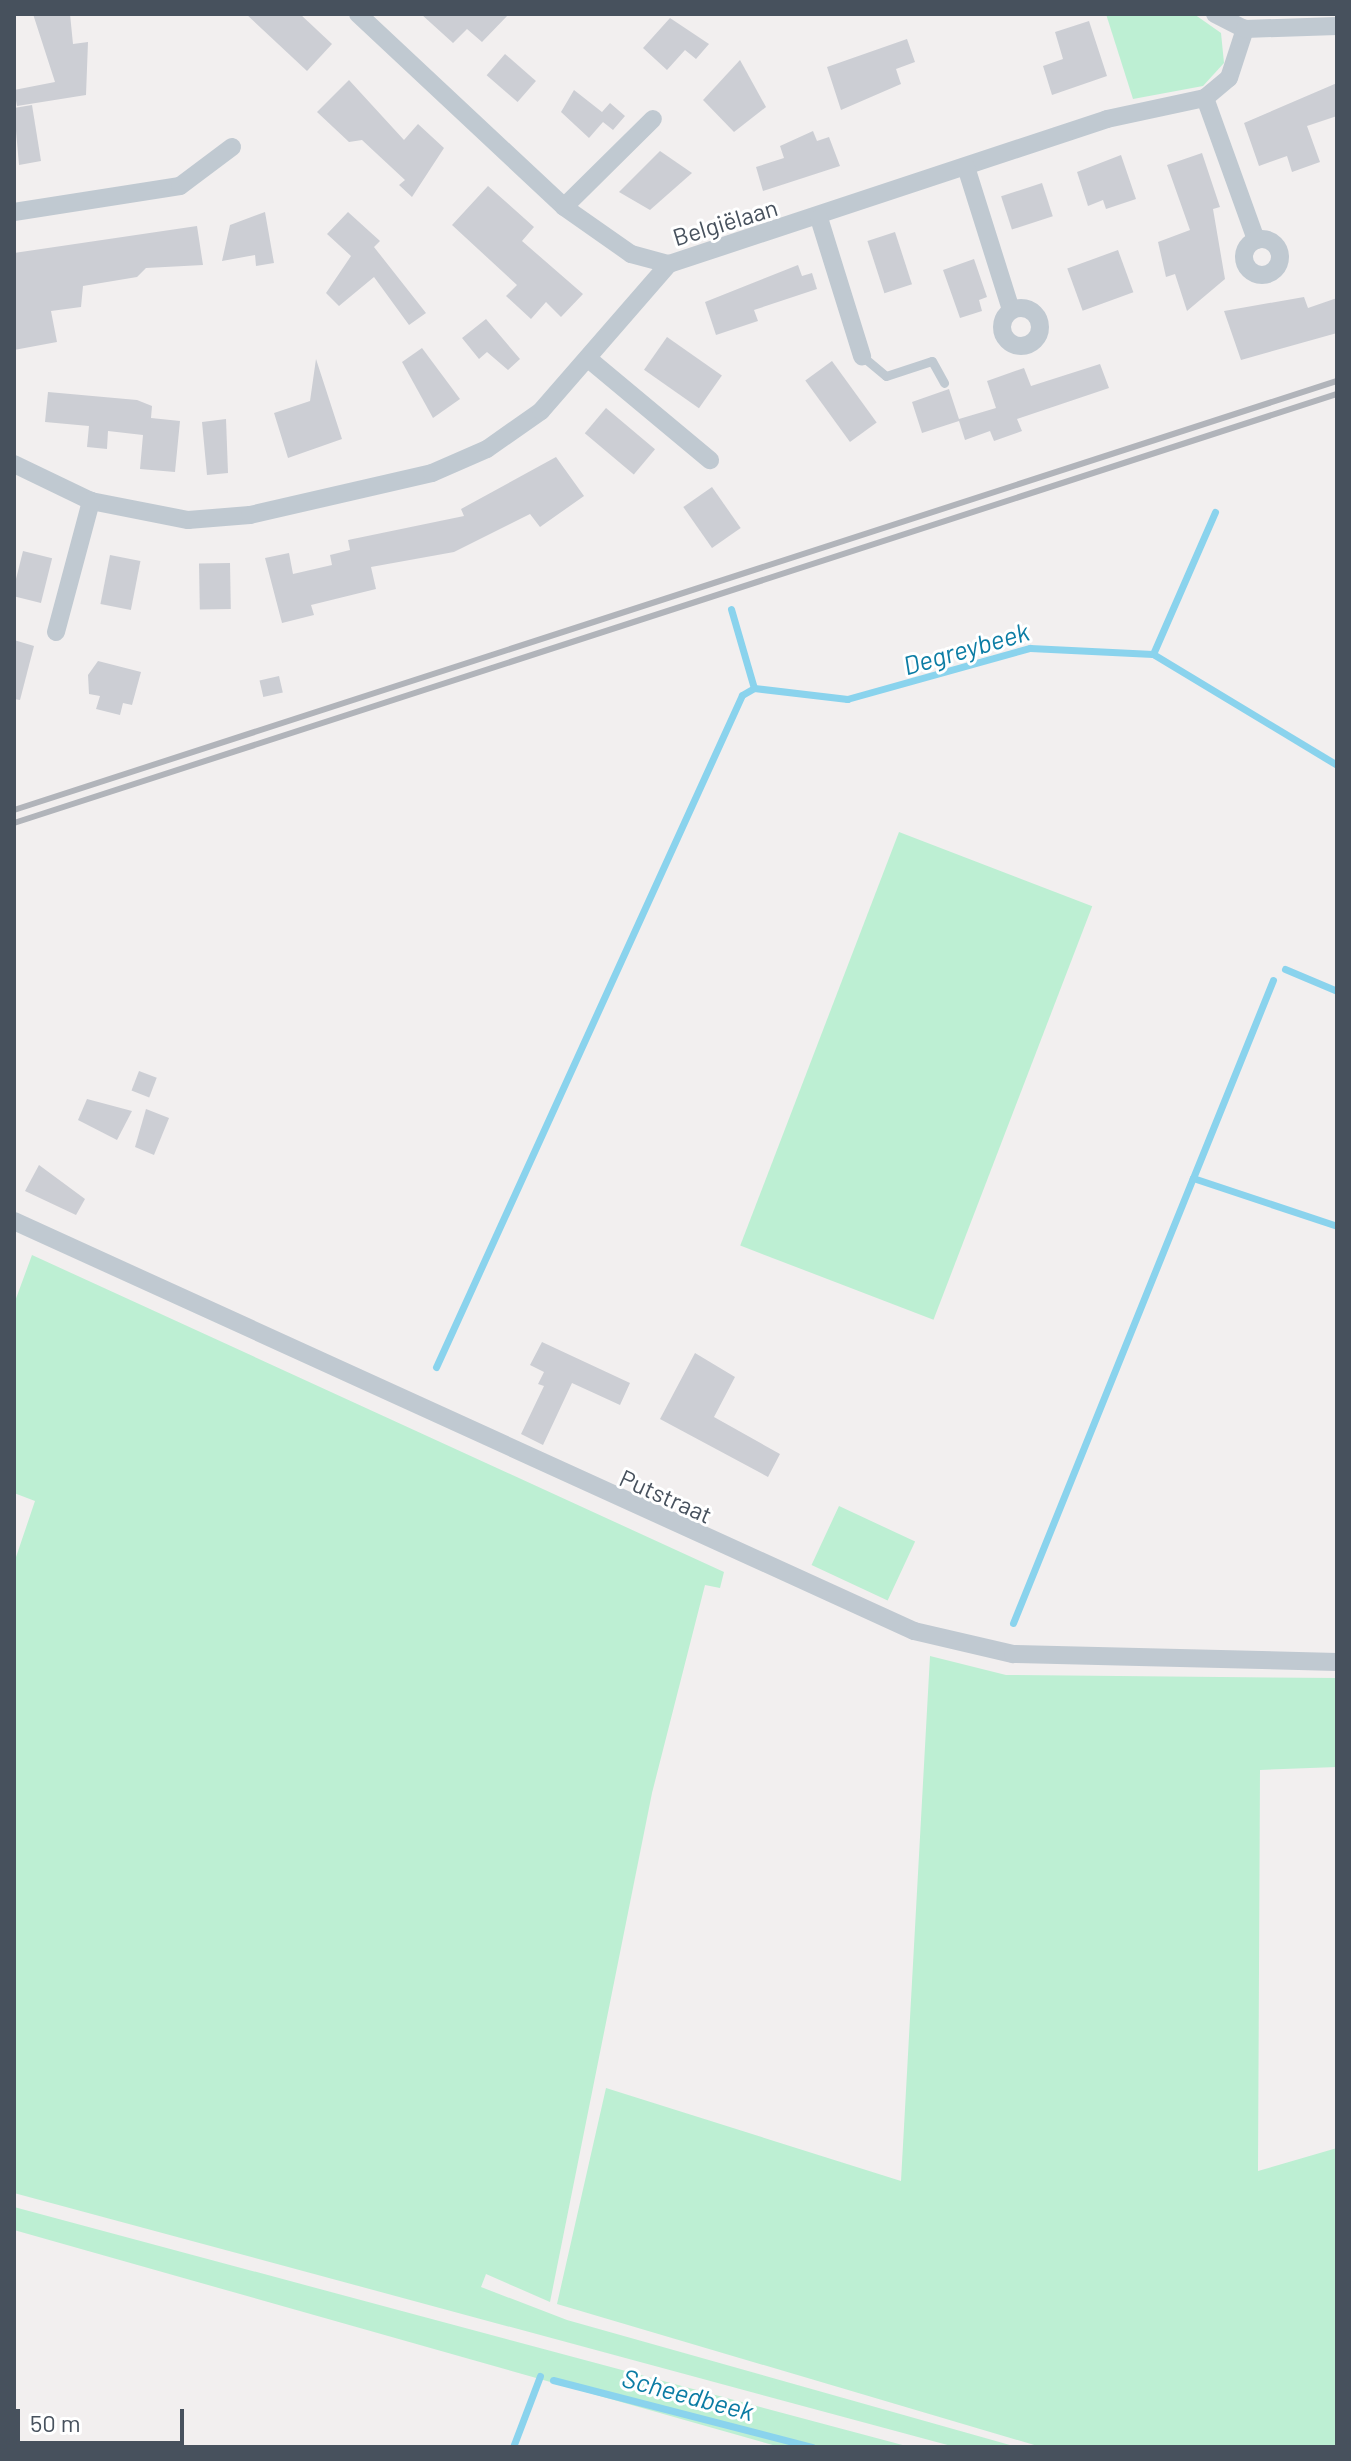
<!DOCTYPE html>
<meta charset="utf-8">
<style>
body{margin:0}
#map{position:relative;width:1351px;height:2461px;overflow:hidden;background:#f2efef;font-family:Barlow,sans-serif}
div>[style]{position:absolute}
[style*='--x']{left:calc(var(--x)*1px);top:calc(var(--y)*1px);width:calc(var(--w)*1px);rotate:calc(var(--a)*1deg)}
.green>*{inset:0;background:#bdefd3;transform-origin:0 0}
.stream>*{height:7px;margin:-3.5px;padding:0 3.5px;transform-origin:3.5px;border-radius:3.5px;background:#8ad3ed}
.building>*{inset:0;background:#ccced4;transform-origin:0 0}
.lane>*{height:9px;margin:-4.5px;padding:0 4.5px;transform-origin:4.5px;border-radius:4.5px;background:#c0c9d1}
.street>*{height:18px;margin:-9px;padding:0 9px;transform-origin:9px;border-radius:9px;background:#c0c9d1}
.street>.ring{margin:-9px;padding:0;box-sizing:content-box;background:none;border:18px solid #c0c9d1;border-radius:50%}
.rail>*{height:6px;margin:-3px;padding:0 3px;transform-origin:3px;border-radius:3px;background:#b1b4ba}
span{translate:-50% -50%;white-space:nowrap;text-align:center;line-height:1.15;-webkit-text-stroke:6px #fff;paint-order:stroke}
.street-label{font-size:24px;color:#47515d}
.water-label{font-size:26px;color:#0b7ca4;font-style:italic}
.frame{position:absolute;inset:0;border:16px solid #47515d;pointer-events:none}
.scale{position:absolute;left:16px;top:2409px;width:168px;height:36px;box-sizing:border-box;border:4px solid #47515d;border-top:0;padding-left:10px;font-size:24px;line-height:28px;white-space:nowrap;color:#47515d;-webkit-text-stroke:6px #fff;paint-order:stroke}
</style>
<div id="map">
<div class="green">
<i style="clip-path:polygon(1106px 14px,1194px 14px,1221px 33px,1224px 63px,1203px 86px,1133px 99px)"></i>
<i style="left:899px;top:832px;width:207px;height:443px;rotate:21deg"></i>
<i style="clip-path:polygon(32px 1255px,724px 1572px,720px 1588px,705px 1585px,652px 1793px,550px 2302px,486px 2274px,481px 2287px,567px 2320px,1017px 2447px,955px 2447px,14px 2193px,14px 1563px,35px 1501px,14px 1493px,14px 1304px)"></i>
<i style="left:839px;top:1506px;width:84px;height:65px;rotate:25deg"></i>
<i style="clip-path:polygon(930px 1656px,1006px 1675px,1337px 1678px,1337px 1767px,1260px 1770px,1258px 2171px,1337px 2148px,1337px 2447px,1041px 2447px,557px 2304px,606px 2088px,901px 2181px)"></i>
<i style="clip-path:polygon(14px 2207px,551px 2351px,910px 2447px,780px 2447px,14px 2230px)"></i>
</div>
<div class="stream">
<i style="--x:731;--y:609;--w:82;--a:73.8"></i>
<i style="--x:754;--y:688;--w:94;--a:6.7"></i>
<i style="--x:847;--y:699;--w:190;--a:-15.6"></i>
<i style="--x:1030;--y:648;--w:123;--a:2.8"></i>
<i style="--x:1153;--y:654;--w:215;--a:31.1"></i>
<i style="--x:1153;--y:654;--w:155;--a:-66.4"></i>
<i style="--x:1285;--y:969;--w:56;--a:22.9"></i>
<i style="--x:1273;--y:980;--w:214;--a:112"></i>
<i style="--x:1193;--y:1178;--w:152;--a:18.4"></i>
<i style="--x:436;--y:1367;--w:738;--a:-65.52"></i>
<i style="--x:742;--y:695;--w:14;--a:-30"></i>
<i style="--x:1013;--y:1623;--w:480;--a:-68"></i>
<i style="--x:553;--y:2380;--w:268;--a:14.5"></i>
<i style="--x:513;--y:2447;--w:76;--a:-69.2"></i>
</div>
<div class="building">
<i style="clip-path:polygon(33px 14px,70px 14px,73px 44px,88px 42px,86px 95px,17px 106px,14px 90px,55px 82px)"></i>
<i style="clip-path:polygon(246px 14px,300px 14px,332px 44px,307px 71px)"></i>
<i style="clip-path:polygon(421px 14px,509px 14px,482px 42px,467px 29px,453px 43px)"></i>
<i style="clip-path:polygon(670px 18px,709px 44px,696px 59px,685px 50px,667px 70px,643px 48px)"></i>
<i style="clip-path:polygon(1089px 21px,1107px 76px,1052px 95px,1043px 66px,1063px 59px,1055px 32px)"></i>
<i style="clip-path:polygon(907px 39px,915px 62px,896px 69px,901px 84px,841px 110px,827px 67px)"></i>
<i style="left:505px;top:54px;width:41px;height:28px;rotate:41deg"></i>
<i style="clip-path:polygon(740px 60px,766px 107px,734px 132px,703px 100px)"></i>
<i style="clip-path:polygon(349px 80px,404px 140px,418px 124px,444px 148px,412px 197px,399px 185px,405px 180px,362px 140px,349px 142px,317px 112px)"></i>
<i style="clip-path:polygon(1337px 83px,1337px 116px,1307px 126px,1320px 162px,1292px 172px,1287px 156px,1259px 166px,1244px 123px)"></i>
<i style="clip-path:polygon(574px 90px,602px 112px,610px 103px,625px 116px,613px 130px,603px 122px,589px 138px,561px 112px)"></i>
<i style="clip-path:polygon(32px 105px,41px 161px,19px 165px,14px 108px)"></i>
<i style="clip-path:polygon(813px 131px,817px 141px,829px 137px,840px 166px,763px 191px,756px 167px,784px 158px,780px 146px)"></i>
<i style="clip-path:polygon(660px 151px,692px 173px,650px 210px,619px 192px)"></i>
<i style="clip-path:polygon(1202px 153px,1220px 207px,1213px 209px,1225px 279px,1187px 311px,1175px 274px,1166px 277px,1158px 242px,1190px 230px,1167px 165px)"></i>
<i style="clip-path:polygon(1121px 155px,1136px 199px,1106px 209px,1103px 200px,1088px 206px,1077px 172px)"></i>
<i style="left:1042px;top:183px;width:35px;height:43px;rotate:72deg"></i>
<i style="clip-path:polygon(488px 186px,534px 227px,522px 241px,583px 294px,561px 317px,546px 302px,531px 319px,506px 296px,517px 285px,452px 225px)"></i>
<i style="clip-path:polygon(265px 212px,274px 263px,256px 266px,255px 255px,222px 261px,230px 225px)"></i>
<i style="clip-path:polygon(348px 212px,380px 241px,374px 247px,426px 313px,409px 325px,374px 277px,339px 306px,326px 293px,351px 256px,327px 234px)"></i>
<i style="clip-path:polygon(197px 226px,203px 265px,146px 268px,137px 277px,83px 286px,81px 307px,51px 311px,57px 342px,14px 350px,14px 253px)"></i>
<i style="left:895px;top:232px;width:55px;height:29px;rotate:72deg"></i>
<i style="left:1118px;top:250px;width:45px;height:54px;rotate:70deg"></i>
<i style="clip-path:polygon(974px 259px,987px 297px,979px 300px,982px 311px,960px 318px,943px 270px)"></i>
<i style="clip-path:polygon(798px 265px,802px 276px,812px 273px,817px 289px,754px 310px,758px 321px,716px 335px,705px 302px)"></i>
<i style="clip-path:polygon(1304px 297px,1308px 308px,1337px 298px,1337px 333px,1241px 360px,1224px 311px)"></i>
<i style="clip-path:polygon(486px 319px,520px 359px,508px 370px,487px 352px,479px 359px,462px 338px)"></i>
<i style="left:667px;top:337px;width:67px;height:40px;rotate:35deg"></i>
<i style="clip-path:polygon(422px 348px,460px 399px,433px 418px,402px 362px)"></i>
<i style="clip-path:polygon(316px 359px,342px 439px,288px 458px,274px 413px,310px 401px)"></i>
<i style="left:832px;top:361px;width:76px;height:33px;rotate:54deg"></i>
<i style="clip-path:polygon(1100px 364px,1109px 388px,1017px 419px,1022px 431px,994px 441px,990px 431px,965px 440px,959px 421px,922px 433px,912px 402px,949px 389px,959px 419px,996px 408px,987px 381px,1024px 368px,1031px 386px)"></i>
<i style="clip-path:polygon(48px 392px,137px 400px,152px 406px,151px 418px,180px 421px,175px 472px,140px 469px,143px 435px,108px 431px,107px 449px,87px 447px,89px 426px,45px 422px)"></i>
<i style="left:606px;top:408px;width:64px;height:33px;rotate:40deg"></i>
<i style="clip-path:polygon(226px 419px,228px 473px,207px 475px,202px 422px)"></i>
<i style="clip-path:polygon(556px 457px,584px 496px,540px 527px,530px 514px,454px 552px,371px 567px,376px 589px,311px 605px,314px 615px,282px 623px,265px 558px,289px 553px,293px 574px,332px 565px,330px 555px,350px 550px,348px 540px,464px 516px,461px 509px)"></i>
<i style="left:712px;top:487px;width:50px;height:35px;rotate:55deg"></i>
<i style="left:23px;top:551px;width:30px;height:46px;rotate:14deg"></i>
<i style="left:110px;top:555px;width:31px;height:50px;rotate:11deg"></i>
<i style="left:230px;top:563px;width:46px;height:31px;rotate:89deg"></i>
<i style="clip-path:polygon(14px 640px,34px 646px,20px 700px,14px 699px)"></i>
<i style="clip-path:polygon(98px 661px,141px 672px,132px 705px,123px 703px,120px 715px,96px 709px,100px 696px,89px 694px,88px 675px)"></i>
<i style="left:279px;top:676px;width:17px;height:20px;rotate:77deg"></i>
<i style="left:139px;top:1071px;width:19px;height:21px;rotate:21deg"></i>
<i style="clip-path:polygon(87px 1099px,132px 1111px,117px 1140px,78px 1120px)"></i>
<i style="clip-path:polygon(146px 1109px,169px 1118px,154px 1155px,135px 1147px)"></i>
<i style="clip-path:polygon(39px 1165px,85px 1199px,76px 1215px,25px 1191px)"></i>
<i style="clip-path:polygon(542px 1342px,630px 1383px,620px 1405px,572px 1383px,543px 1445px,521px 1434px,544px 1386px,538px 1384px,544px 1372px,530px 1365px)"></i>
<i style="clip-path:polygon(695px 1353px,735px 1377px,714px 1417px,780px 1454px,768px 1477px,660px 1419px)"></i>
</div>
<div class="lane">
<i style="--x:862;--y:356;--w:31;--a:40"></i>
<i style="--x:886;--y:376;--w:48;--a:-18.1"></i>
<i style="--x:932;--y:361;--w:25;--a:61"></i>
</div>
<div class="street">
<i style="--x:358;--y:14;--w:282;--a:43.1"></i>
<i style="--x:564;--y:207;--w:82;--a:35"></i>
<i style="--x:631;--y:254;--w:39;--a:15"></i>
<i style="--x:669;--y:264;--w:461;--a:-18.3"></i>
<i style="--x:1107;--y:119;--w:100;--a:-12.1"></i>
<i style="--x:1205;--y:98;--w:31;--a:-40"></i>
<i style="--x:1229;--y:78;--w:52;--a:-71.9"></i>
<i style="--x:1215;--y:14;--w:34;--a:27"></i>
<i style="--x:1245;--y:29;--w:92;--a:-1.9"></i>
<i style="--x:1205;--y:98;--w:151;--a:70.2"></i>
<i style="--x:966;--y:167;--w:150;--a:72.5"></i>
<i style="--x:564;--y:207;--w:125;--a:-44.7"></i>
<i style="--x:14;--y:212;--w:168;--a:-8.9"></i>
<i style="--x:180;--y:186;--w:65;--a:-36.9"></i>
<i style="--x:819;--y:218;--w:145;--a:72.7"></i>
<i class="ring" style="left:1244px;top:239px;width:18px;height:18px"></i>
<i class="ring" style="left:1002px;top:308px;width:20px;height:20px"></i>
<i style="--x:591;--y:361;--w:155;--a:39.8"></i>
<i style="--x:14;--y:464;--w:85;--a:25.7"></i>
<i style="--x:91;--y:501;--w:99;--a:11.1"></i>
<i style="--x:188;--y:520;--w:62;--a:-4.6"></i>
<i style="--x:250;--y:515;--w:187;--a:-13"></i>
<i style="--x:432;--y:473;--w:60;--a:-23.6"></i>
<i style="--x:487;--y:449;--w:66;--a:-35.1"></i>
<i style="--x:541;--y:411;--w:195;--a:-49"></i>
<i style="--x:56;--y:632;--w:136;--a:-75"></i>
<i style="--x:14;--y:1221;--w:989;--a:24.49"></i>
<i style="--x:914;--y:1631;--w:102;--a:13.1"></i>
<i style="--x:1013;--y:1654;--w:324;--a:1.4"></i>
</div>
<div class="rail">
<i style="--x:14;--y:810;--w:1391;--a:-17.97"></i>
<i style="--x:14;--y:823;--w:1391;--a:-17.97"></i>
</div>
<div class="street-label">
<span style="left:725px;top:222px;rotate:-17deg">Belgiëlaan</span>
<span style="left:666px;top:1496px;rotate:24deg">Putstraat</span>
</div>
<div class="water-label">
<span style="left:966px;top:648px;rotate:-16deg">Degreybeek</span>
<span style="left:688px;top:2394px;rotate:15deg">Scheedbeek</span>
</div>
<div class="frame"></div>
<div class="scale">50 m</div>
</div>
